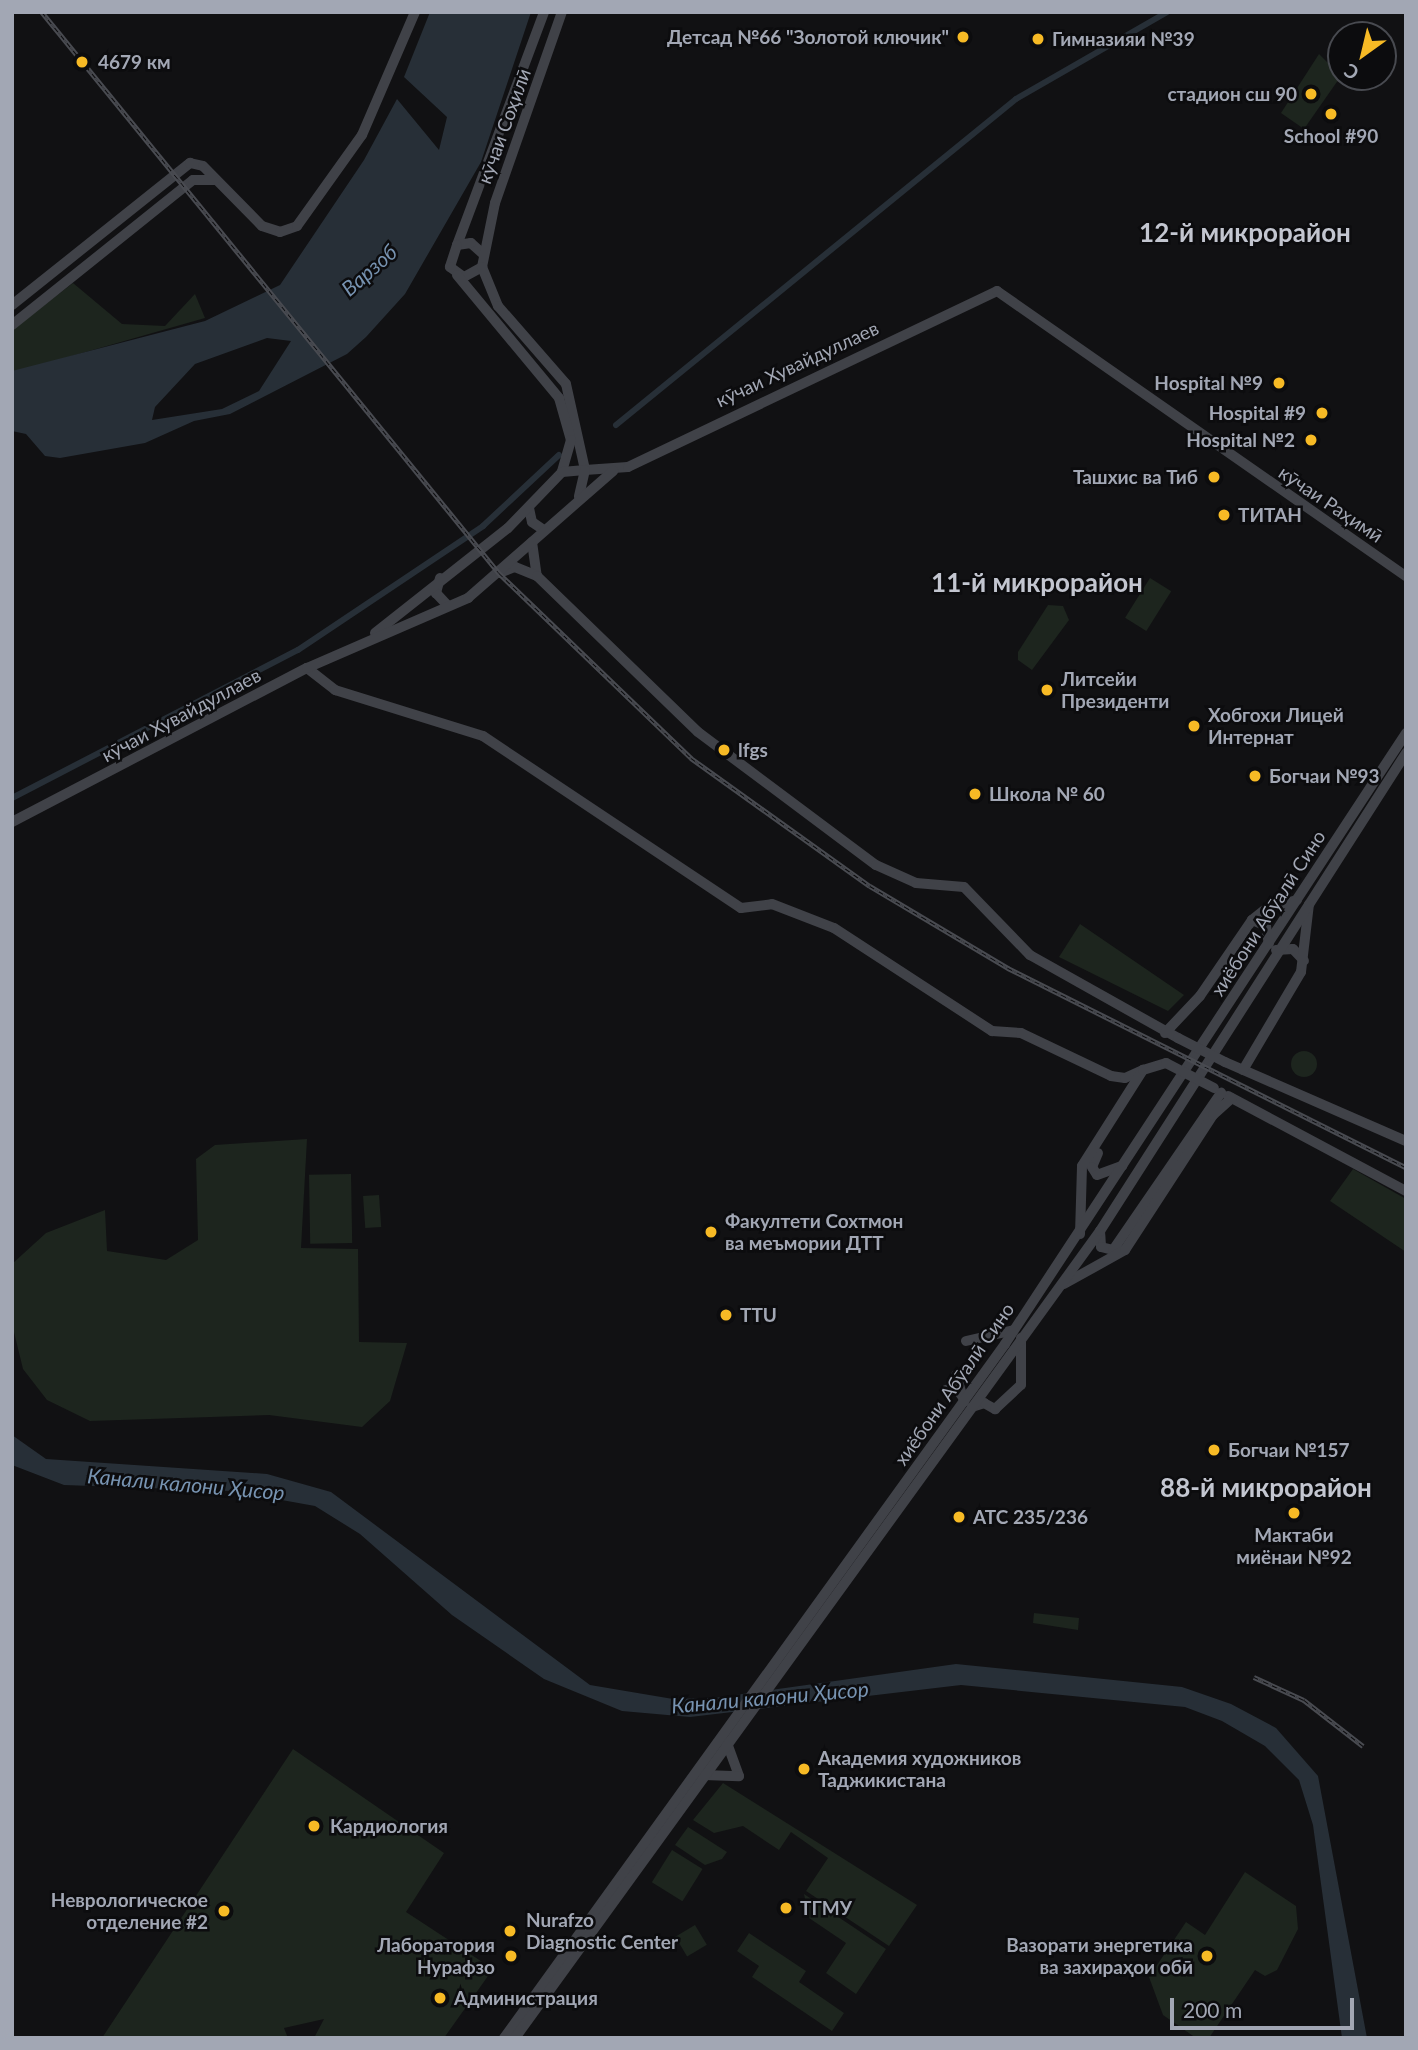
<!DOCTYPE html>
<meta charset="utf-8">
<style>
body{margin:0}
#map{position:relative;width:1418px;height:2050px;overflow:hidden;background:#111113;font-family:Lato,sans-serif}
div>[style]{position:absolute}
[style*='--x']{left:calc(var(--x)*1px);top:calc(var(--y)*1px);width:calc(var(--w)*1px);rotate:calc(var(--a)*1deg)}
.green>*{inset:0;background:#1d251e;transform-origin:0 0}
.round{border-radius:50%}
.water>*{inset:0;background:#272f37}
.canal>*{height:6px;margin:-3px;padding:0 3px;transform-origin:3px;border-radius:3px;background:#272f37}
.secondary>*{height:10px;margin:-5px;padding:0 5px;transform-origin:5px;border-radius:5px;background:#404248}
.rail>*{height:4.5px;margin-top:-2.25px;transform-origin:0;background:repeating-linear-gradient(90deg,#0c0c0e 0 5px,#494b51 0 10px);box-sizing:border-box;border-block:2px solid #494b51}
.secondary-bridge>*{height:10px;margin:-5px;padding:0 5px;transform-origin:5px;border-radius:5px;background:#404248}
.dots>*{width:19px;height:19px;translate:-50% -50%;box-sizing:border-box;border:4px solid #0c0c0e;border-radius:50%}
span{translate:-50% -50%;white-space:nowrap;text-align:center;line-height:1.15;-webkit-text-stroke:5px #0c0c0e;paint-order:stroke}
.poi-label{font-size:19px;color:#a2a7b4;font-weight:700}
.right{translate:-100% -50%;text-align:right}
.left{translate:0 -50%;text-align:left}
.street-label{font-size:19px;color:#a2a7b4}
.water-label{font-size:21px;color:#7793b1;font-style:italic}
.district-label{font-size:26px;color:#c3c6d0;font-weight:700}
.frame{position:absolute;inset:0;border:14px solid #a2a7b4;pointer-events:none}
.north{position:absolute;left:1327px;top:21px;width:70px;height:70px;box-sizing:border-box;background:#0c0c0e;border:2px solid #484a50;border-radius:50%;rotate:214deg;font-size:19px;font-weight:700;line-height:28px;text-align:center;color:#a2a7b4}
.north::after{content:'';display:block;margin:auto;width:24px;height:32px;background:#f7ba25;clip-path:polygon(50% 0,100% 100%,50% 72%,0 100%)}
.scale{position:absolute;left:1170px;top:1998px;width:184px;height:32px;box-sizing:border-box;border:4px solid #a2a7b4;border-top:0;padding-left:9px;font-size:21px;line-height:24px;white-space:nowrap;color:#a2a7b4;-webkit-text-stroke:5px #0c0c0e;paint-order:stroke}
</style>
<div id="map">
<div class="green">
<i style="clip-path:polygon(1319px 54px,1341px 76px,1304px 129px,1281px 113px)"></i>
<i style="clip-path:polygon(73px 283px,122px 324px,165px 326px,195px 294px,205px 318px,12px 373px,12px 330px)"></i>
<i style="left:1150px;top:578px;width:25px;height:47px;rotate:32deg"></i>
<i style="clip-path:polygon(1048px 605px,1063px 606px,1069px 620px,1032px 670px,1018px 660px,1018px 652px)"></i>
<i style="clip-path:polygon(1080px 924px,1184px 995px,1168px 1011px,1059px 957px)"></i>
<i class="round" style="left:1291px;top:1051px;width:26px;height:26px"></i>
<i style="clip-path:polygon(307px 1139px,301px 1248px,358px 1249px,359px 1342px,407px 1343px,390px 1401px,362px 1427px,269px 1415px,90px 1421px,47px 1400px,23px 1369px,12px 1324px,12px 1264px,46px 1233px,105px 1210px,107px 1251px,166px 1260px,198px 1240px,196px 1159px,215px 1145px)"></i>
<i style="clip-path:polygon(1353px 1169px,1406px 1199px,1406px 1252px,1330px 1201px)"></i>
<i style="left:351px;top:1174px;width:69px;height:42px;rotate:89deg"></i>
<i style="left:379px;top:1195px;width:32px;height:16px;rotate:86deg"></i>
<i style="clip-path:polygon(1034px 1613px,1079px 1618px,1078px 1630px,1033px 1623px)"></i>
<i style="clip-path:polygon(293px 1749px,444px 1853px,406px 1912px,493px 1969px,444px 2038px,314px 2038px,324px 2019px,284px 2028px,288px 2038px,102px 2038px)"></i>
<i style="clip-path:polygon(723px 1783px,917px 1905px,889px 1946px,806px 1891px,828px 1858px,791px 1832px,779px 1850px,743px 1826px,714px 1833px,693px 1820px)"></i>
<i style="clip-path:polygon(688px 1827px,727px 1852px,722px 1859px,705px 1865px,675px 1845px)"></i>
<i style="left:672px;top:1850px;width:36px;height:38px;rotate:32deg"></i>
<i style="clip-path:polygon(1245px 1872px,1296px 1906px,1298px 1929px,1277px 1970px,1265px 1976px,1255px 1970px,1209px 2038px,1196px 2038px,1163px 2015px,1149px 1977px,1186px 1922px,1205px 1935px)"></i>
<i style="clip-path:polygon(804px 1894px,886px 1949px,856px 1994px,826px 1973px,846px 1943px,809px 1918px)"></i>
<i style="left:695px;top:1925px;width:23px;height:23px;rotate:59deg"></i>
<i style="clip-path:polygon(749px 1933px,806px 1971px,799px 1982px,844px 2013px,832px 2031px,752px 1977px,759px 1966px,737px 1951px)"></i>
</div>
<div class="water">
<i style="clip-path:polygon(evenodd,430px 12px,531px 12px,481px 162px,405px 294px,366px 337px,347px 354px,230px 414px,194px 421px,145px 443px,60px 458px,45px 456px,26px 434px,12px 431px,12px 371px,205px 321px,280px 285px,364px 160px,397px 99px,439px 150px,447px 117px,404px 77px,430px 12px,267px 338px,291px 341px,259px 391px,222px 409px,152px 420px,155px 407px,195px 364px,267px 338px)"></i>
<i style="clip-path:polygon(12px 1435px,46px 1459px,267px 1474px,331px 1492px,590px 1685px,673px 1699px,714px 1698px,956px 1664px,1182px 1687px,1231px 1704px,1276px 1728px,1318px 1776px,1367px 2038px,1342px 2038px,1313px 1825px,1299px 1780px,1265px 1746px,1222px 1721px,1185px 1707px,961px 1685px,690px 1717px,622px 1711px,544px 1679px,452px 1615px,360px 1534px,315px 1506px,232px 1491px,64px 1485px,12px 1465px)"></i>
</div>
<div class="canal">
<i style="--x:616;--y:425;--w:516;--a:-39.18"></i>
<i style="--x:1016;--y:99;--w:174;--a:-29.9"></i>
<i style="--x:12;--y:798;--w:322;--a:-27.4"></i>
<i style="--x:298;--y:650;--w:223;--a:-33.8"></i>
<i style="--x:483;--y:526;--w:104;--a:-43.1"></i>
</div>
<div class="secondary">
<i style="--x:457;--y:245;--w:249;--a:-69.5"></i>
<i style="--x:482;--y:253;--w:15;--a:-138"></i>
<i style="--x:471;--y:243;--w:14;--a:172"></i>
<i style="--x:457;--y:245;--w:23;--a:108"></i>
<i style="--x:450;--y:267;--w:17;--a:36"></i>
<i style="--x:464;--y:277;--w:21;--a:-29"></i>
<i style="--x:482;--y:267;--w:65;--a:-78.5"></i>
<i style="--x:495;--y:203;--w:202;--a:-70.7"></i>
<i style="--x:482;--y:267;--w:42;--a:67.7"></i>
<i style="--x:498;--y:306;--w:103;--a:48.9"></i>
<i style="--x:566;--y:384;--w:88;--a:77.5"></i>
<i style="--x:585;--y:470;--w:43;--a:-4"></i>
<i style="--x:628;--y:467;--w:409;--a:-25.5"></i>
<i style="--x:997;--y:291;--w:499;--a:34.9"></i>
<i style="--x:457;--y:275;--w:160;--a:50.3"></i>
<i style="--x:559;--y:398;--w:44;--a:74.1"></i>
<i style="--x:571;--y:440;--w:33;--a:106"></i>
<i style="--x:12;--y:305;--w:228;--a:-38.6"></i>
<i style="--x:190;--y:163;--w:13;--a:13"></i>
<i style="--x:203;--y:166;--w:84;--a:45.5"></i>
<i style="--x:262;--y:226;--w:19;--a:18"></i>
<i style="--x:280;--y:232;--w:18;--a:-19"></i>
<i style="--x:297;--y:226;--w:112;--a:-54.5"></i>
<i style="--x:362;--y:135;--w:134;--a:-66.7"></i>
<i style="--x:12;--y:325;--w:232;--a:-38.7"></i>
<i style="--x:193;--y:180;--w:22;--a:0"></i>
<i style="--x:529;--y:508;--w:14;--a:78"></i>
<i style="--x:532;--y:522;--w:14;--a:34"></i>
<i style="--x:532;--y:542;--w:34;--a:82"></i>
<i style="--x:499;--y:573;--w:17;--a:-21"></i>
<i style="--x:515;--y:567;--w:24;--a:22"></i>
<i style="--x:537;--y:576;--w:224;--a:44.1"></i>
<i style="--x:698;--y:732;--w:222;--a:36.8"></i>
<i style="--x:876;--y:865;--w:44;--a:24.2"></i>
<i style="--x:916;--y:883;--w:48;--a:4.8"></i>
<i style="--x:964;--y:887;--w:95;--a:45.9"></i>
<i style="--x:1030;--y:955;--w:170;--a:29.3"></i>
<i style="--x:440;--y:578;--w:16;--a:105"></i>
<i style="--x:436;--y:593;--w:18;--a:47"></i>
<i style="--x:375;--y:633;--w:169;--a:-38.3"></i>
<i style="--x:508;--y:528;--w:78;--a:-46"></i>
<i style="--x:562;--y:472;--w:23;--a:-5"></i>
<i style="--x:585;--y:470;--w:27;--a:103"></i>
<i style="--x:307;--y:668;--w:36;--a:38"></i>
<i style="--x:335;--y:690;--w:155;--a:17.3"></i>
<i style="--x:483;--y:736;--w:310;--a:33.7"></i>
<i style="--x:741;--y:908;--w:31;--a:-7"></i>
<i style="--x:772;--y:904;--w:66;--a:21.2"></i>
<i style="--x:834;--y:928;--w:189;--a:33.1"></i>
<i style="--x:992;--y:1031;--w:29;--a:4"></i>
<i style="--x:1021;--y:1033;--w:100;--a:25.5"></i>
<i style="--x:1111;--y:1076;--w:14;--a:8"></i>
<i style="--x:1125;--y:1078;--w:20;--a:-24"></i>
<i style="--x:12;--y:822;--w:333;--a:-27.6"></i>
<i style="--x:307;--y:668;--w:176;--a:-23.5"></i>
<i style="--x:468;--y:598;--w:193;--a:-41.2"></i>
<i style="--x:1252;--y:920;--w:15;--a:23"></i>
<i style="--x:1266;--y:926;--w:18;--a:81"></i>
<i style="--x:1276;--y:950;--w:17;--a:-3"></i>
<i style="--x:1293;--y:949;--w:16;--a:47"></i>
<i style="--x:1165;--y:1033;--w:51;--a:-46.6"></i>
<i style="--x:1200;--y:996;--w:92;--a:-55.6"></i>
<i style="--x:1252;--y:920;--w:19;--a:-39"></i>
<i style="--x:1267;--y:908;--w:31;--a:-15"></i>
<i style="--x:1225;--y:1062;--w:197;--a:23.6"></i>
<i style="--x:1243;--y:1070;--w:114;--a:-59.4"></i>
<i style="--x:1301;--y:972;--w:68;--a:-83.3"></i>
<i style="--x:1228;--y:1096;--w:202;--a:28.1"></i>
<i style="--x:1098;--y:1153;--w:15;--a:113"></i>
<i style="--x:1092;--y:1167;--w:9;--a:58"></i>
<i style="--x:1097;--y:1175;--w:27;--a:-20"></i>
<i style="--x:1100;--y:1231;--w:16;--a:86"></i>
<i style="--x:1101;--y:1247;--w:12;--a:14"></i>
<i style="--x:1113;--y:1250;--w:191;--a:-55.5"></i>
<i style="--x:1080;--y:1234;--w:68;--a:-88.3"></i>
<i style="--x:1082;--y:1166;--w:114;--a:-57.6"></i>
<i style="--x:1143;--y:1070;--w:24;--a:-17"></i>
<i style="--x:1064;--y:1284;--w:70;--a:-29.1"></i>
<i style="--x:1125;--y:1250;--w:161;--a:-56.9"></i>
<i style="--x:1213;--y:1115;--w:25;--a:-42"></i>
<i style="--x:966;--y:1341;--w:49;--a:-12.9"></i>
<i style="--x:956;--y:1375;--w:28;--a:73"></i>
<i style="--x:946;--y:1390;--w:10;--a:-11"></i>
<i style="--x:956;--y:1388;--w:10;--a:53"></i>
<i style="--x:972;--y:1407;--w:13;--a:-18"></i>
<i style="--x:984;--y:1403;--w:13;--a:29"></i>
<i style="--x:995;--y:1409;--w:35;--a:-43"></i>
<i style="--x:1021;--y:1385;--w:47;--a:-90"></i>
<i style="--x:727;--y:1743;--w:35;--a:70"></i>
<i style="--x:704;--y:1775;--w:35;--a:2"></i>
<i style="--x:504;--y:2038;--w:856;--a:-54.17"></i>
<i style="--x:1005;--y:1344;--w:731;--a:-56.72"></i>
<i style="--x:515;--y:2038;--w:997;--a:-54.06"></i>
<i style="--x:1100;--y:1231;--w:568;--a:-57.37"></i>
</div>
<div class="rail">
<i style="--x:42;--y:12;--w:724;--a:50.83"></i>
<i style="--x:499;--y:573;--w:267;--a:43.9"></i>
<i style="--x:691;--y:758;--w:220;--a:35.6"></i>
<i style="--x:870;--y:886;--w:161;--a:30.7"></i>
<i style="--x:1008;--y:968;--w:445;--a:26.6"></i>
<i style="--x:1254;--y:1677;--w:55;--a:24.7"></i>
<i style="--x:1304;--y:1700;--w:75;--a:37.9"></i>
</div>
<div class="secondary-bridge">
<i style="--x:1178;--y:1038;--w:53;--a:27.1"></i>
<i style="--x:1166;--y:1063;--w:54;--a:27.5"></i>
</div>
<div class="dots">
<i style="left:963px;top:37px;background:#f7ba25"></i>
<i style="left:1038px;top:39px;background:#f7ba25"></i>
<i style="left:82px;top:62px;background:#f7ba25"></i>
<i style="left:1311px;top:94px;background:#f7ba25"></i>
<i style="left:1331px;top:114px;background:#f7ba25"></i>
<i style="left:1279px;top:383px;background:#f7ba25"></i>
<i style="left:1322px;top:413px;background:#f7ba25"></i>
<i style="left:1311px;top:440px;background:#f7ba25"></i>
<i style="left:1214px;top:477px;background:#f7ba25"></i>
<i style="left:1224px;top:515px;background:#f7ba25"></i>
<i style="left:1047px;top:690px;background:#f7ba25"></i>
<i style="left:1194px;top:726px;background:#f7ba25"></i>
<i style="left:724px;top:750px;background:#f7ba25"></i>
<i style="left:1255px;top:776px;background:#f7ba25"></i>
<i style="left:975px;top:794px;background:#f7ba25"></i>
<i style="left:711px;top:1232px;background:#f7ba25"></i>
<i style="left:726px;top:1315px;background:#f7ba25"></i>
<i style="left:1214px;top:1450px;background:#f7ba25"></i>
<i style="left:1294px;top:1513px;background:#f7ba25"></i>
<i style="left:959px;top:1517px;background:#f7ba25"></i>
<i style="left:804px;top:1769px;background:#f7ba25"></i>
<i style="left:314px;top:1826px;background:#f7ba25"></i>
<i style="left:786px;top:1908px;background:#f7ba25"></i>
<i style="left:224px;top:1911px;background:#f7ba25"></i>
<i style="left:510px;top:1931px;background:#f7ba25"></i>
<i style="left:511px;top:1956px;background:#f7ba25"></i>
<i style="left:1207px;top:1956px;background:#f7ba25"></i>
<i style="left:440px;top:1998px;background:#f7ba25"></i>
</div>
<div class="poi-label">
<span class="right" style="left:949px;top:37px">Детсад №66 "Золотой ключик"</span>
<span class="left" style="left:1052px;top:39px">Гимназияи №39</span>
<span class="left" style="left:98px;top:62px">4679 км</span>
<span class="right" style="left:1297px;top:94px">стадион сш 90</span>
<span style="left:1331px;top:136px">School #90</span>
<span class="right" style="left:1263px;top:383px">Hospital №9</span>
<span class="right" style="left:1306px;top:413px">Hospital #9</span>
<span class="right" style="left:1295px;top:440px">Hospital №2</span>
<span class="right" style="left:1198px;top:477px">Ташхис ва Тиб</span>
<span class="left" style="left:1238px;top:515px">ТИТАН</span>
<span class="left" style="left:1061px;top:690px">Литсейи<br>Президенти</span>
<span class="left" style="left:1208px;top:726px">Хобгохи Лицей<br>Интернат</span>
<span class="left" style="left:738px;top:750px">lfgs</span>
<span class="left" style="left:1269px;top:776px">Богчаи №93</span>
<span class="left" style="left:989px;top:794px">Школа № 60</span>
<span class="left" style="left:725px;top:1232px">Факултети Сохтмон<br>ва меъмории ДТТ</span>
<span class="left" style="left:740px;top:1315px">TTU</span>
<span class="left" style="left:1228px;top:1450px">Богчаи №157</span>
<span class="left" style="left:973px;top:1517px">АТС 235/236</span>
<span style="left:1294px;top:1546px">Мактаби<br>миёнаи №92</span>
<span class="left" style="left:818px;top:1769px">Академия художников<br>Таджикистана</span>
<span class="left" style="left:330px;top:1826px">Кардиология</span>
<span class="right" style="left:208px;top:1911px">Неврологическое<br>отделение #2</span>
<span class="left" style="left:800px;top:1908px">ТГМУ</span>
<span class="left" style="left:526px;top:1931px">Nurafzo<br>Diagnostic Center</span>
<span class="right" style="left:495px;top:1956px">Лаборатория<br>Нурафзо</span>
<span class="right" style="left:1193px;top:1956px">Вазорати энергетика<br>ва захираҳои обӣ</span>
<span class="left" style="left:454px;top:1998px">Администрация</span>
</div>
<div class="street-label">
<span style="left:504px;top:126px;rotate:-70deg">кӯчаи Соҳилӣ</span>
<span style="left:797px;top:364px;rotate:-25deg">кӯчаи Хувайдуллаев</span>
<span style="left:1331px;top:504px;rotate:34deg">кӯчаи Раҳимӣ</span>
<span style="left:181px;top:715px;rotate:-28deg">кӯчаи Хувайдуллаев</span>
<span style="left:1268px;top:913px;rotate:-57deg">хиёбони Абӯалӣ Сино</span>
<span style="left:954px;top:1384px;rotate:-55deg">хиёбони Абӯалӣ Сино</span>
</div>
<div class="water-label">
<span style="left:369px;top:270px;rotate:-41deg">Варзоб</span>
<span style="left:186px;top:1484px;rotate:5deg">Канали калони Ҳисор</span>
<span style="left:770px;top:1697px;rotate:-5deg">Канали калони Ҳисор</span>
</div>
<div class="district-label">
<span style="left:1245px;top:233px">12-й микрорайон</span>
<span style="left:1037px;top:583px">11-й микрорайон</span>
<span style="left:1266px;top:1488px">88-й микрорайон</span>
</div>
<div class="frame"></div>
<div class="north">С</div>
<div class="scale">200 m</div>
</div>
